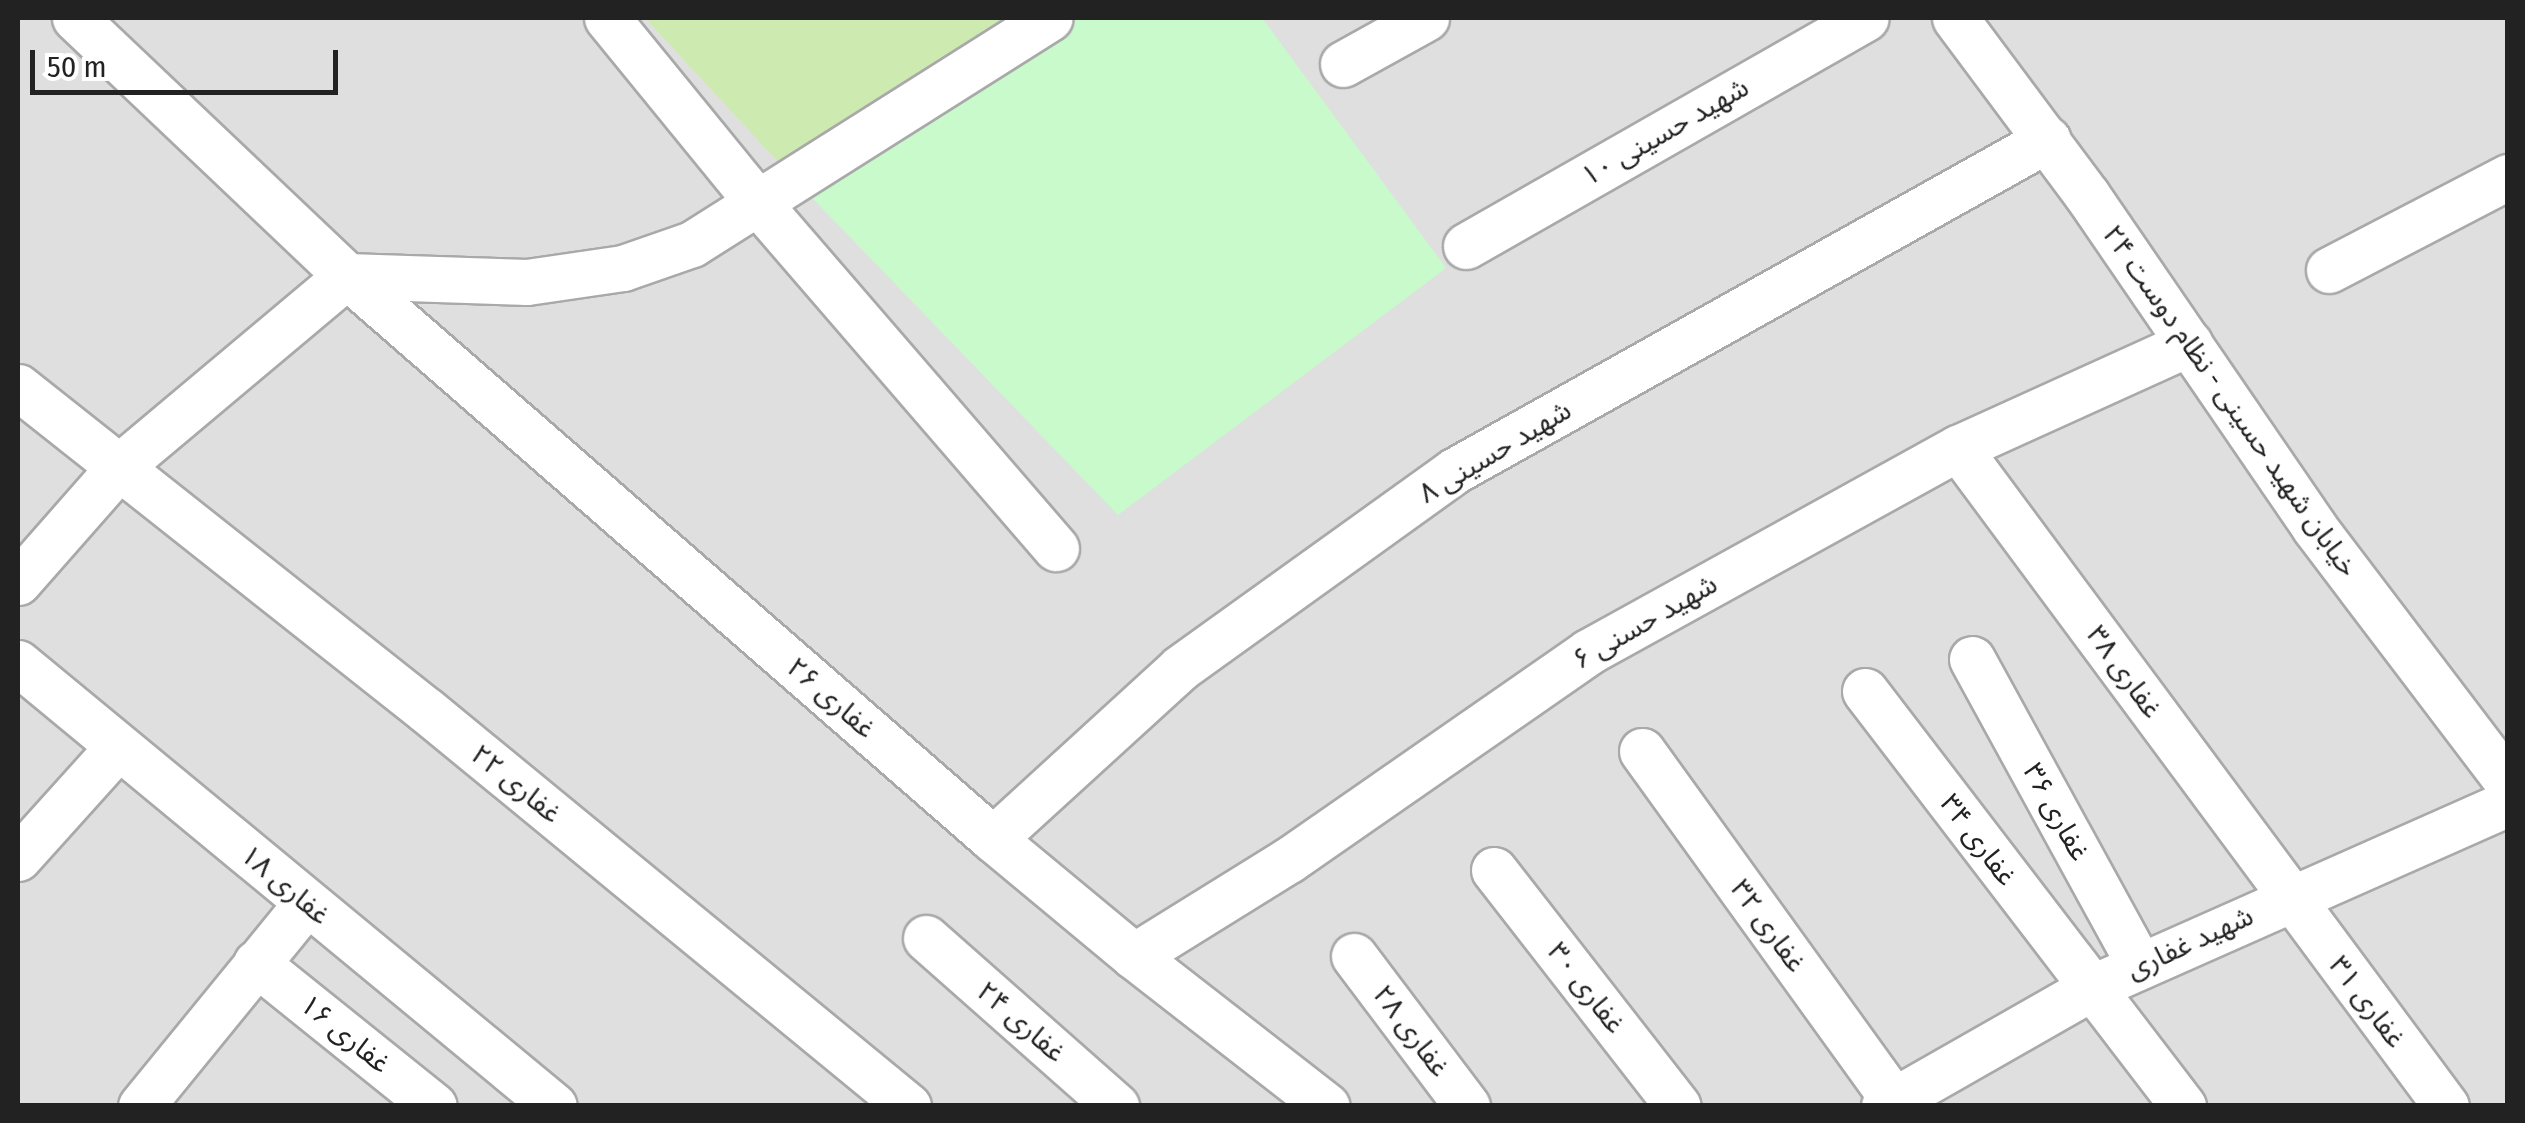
<!DOCTYPE html>
<meta charset="utf-8">
<style>
body{margin:0}
#map{position:relative;width:2525px;height:1123px;overflow:hidden;background:#f2efe9;font-family:"Fira Sans Condensed","Noto Sans Arabic",sans-serif}
div>[style]{position:absolute}
[style*='--x']{left:calc(var(--x)*1px);top:calc(var(--y)*1px);width:calc(var(--w)*1px);rotate:calc(var(--a)*1deg)}
.residential>*{inset:0;background:#e0dfdf;transform-origin:0 0}
.grass>*{inset:0;background:#cdebb0}
.park>*{inset:0;background:#c8facc}
.roads{filter:drop-shadow(2px 0 #a9a9a9) drop-shadow(-2px 0 #a9a9a9) drop-shadow(0 2px #a9a9a9) drop-shadow(0 -2px #a9a9a9)}
.minor>*{height:45px;margin:-22.5px;padding:0 22.5px;transform-origin:22.5px;border-radius:22.5px;background:#fff}
span{translate:-50% -50%;white-space:nowrap;text-align:center;line-height:1.15;-webkit-text-stroke:8px #fff;paint-order:stroke}
.street-label{font-size:28px;color:#222}
.frame{position:absolute;inset:0;border:20px solid #222;pointer-events:none}
.scale{position:absolute;left:30px;top:50px;width:308px;height:45px;box-sizing:border-box;border:5px solid #222;border-top:0;padding-left:12px;font-size:30px;line-height:35px;white-space:nowrap;color:#222;-webkit-text-stroke:8px #fff;paint-order:stroke}
</style>
<div id="map">
<div class="residential">
<i style="left:18px;top:18px;width:2489px;height:1087px"></i>
</div>
<div class="grass">
<i style="clip-path:polygon(645px 18px,1062px 18px,793px 178px)"></i>
</div>
<div class="park">
<i style="clip-path:polygon(1062px 18px,1262px 18px,1446px 268px,1118px 515px,793px 178px)"></i>
</div>
<div class="roads">
<div class="minor">
<i style="--x:75;--y:18;--w:375;--a:43.5"></i>
<i style="--x:347;--y:276;--w:857;--a:41.07"></i>
<i style="--x:993;--y:839;--w:183;--a:39.7"></i>
<i style="--x:1134;--y:956;--w:244;--a:37.9"></i>
<i style="--x:607;--y:18;--w:239;--a:50.8"></i>
<i style="--x:758;--y:203;--w:456;--a:49.2"></i>
<i style="--x:1955;--y:18;--w:221;--a:53.3"></i>
<i style="--x:2087;--y:195;--w:402;--a:55.6"></i>
<i style="--x:2314;--y:527;--w:321;--a:52.8"></i>
<i style="--x:1343;--y:64;--w:95;--a:-29"></i>
<i style="--x:1466;--y:246;--w:460;--a:-29.7"></i>
<i style="--x:2329;--y:270;--w:202;--a:-27.5"></i>
<i style="--x:18;--y:387;--w:520;--a:38.37"></i>
<i style="--x:426;--y:710;--w:624;--a:39.41"></i>
<i style="--x:1958;--y:448;--w:819;--a:53.44"></i>
<i style="--x:18;--y:582;--w:153;--a:-48.7"></i>
<i style="--x:119;--y:467;--w:297;--a:-40"></i>
<i style="--x:347;--y:276;--w:180;--a:1.9"></i>
<i style="--x:527;--y:282;--w:97;--a:-8.3"></i>
<i style="--x:623;--y:268;--w:73;--a:-19.2"></i>
<i style="--x:692;--y:244;--w:423;--a:-32.3"></i>
<i style="--x:1972;--y:659;--w:350;--a:61.3"></i>
<i style="--x:18;--y:663;--w:695;--a:39.57"></i>
<i style="--x:1865;--y:691;--w:523;--a:52.54"></i>
<i style="--x:1642;--y:751;--w:438;--a:54.2"></i>
<i style="--x:993;--y:839;--w:253;--a:-42.4"></i>
<i style="--x:1180;--y:668;--w:337;--a:-35.7"></i>
<i style="--x:1454;--y:471;--w:680;--a:-29.2"></i>
<i style="--x:18;--y:858;--w:149;--a:-48"></i>
<i style="--x:1494;--y:870;--w:299;--a:52.1"></i>
<i style="--x:926;--y:938;--w:254;--a:41.5"></i>
<i style="--x:1134;--y:956;--w:182;--a:-31.8"></i>
<i style="--x:1289;--y:860;--w:364;--a:-34.8"></i>
<i style="--x:1588;--y:652;--w:423;--a:-28.9"></i>
<i style="--x:1958;--y:448;--w:254;--a:-24.4"></i>
<i style="--x:1354;--y:956;--w:188;--a:53"></i>
<i style="--x:256;--y:963;--w:228;--a:38.8"></i>
<i style="--x:141;--y:1106;--w:261;--a:-50.8"></i>
<i style="--x:1884;--y:1106;--w:238;--a:-29.7"></i>
<i style="--x:2091;--y:988;--w:456;--a:-23.9"></i>
</div>
</div>
<div class="street-label">
<span style="left:1665px;top:132px;rotate:-30deg">شهید حسینی ۱۰</span>
<span style="left:2230px;top:401px;rotate:55deg">خیابان شهید حسینی - نظام دوست ۲۴</span>
<span style="left:1495px;top:452px;rotate:-31deg">شهید حسینی ۸</span>
<span style="left:1645px;top:622px;rotate:-30deg">شهید حسنی ۶</span>
<span style="left:2124px;top:672px;rotate:54deg">غفاری ۳۸</span>
<span style="left:831px;top:698px;rotate:41deg">غفاری ۲۶</span>
<span style="left:516px;top:784px;rotate:39deg">غفاری ۲۲</span>
<span style="left:2056px;top:812px;rotate:61deg">غفاری ۳۶</span>
<span style="left:1978px;top:840px;rotate:53deg">غفاری ۳۴</span>
<span style="left:285px;top:885px;rotate:40deg">غفاری ۱۸</span>
<span style="left:1768px;top:926px;rotate:54deg">غفاری ۳۲</span>
<span style="left:2190px;top:943px;rotate:-25deg">شهید غفاری</span>
<span style="left:1586px;top:988px;rotate:52deg">غفاری ۳۰</span>
<span style="left:2367px;top:1002px;rotate:53deg">غفاری ۳۱</span>
<span style="left:1021px;top:1022px;rotate:41deg">غفاری ۲۴</span>
<span style="left:1411px;top:1031px;rotate:53deg">غفاری ۲۸</span>
<span style="left:345px;top:1034px;rotate:39deg">غفاری ۱۶</span>
</div>
<div class="frame"></div>
<div class="scale">50 m</div>
</div>
